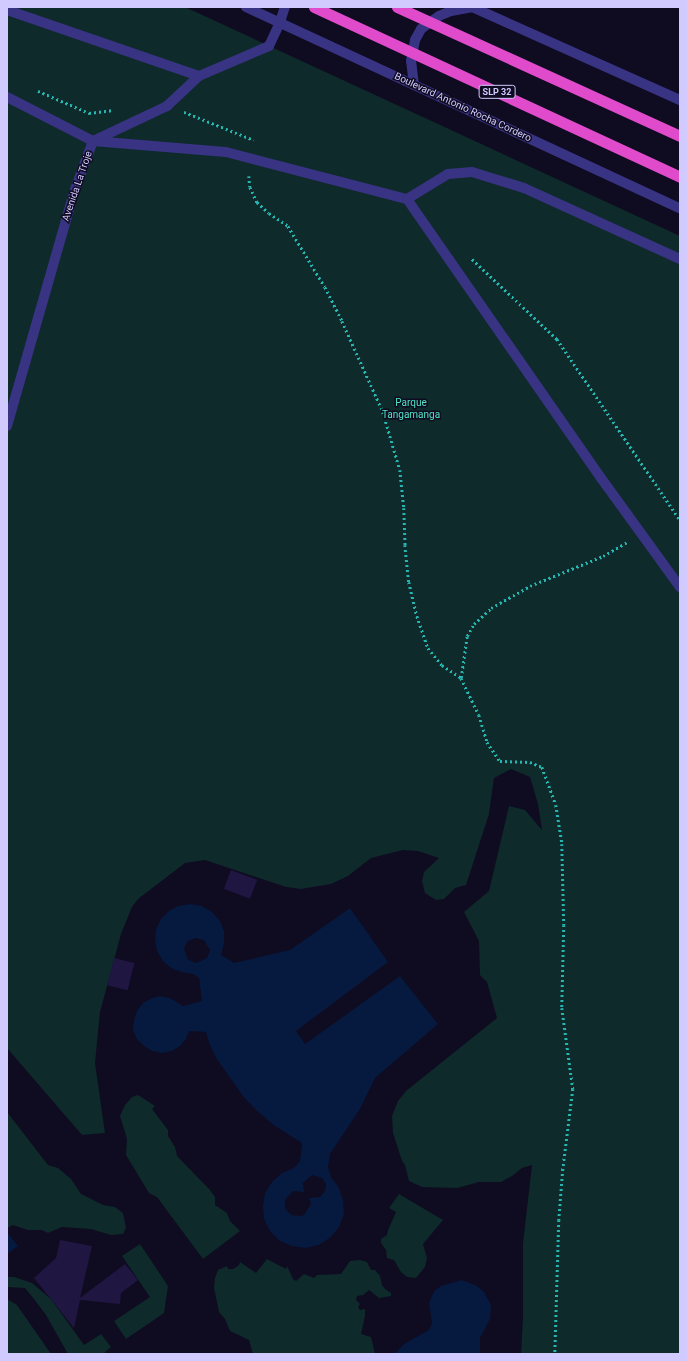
<!DOCTYPE html>
<style>
body{margin:0}
#map{position:relative;width:687px;height:1361px;overflow:hidden;background:#0f0b20;font-family:Roboto,sans-serif}
div>[style]{position:absolute}
[style*='--x']{left:calc(var(--x)*1px);top:calc(var(--y)*1px);width:calc(var(--w)*1px);rotate:calc(var(--a)*1deg)}
.green>*{inset:0;background:#0e2a2a}
.water>*{inset:0;background:#06193e}
.building>*{inset:0;background:#201642;transform-origin:0 0}
.path>*{height:2.5px;margin-top:-1.25px;transform-origin:0;background:repeating-linear-gradient(90deg,#26b7b2 0 2px,transparent 0 5px)}
.service>*{height:10px;margin:-5px;padding:0 5px;transform-origin:5px;border-radius:5px;background:#383382}
.minor>*{height:10px;margin:-5px;padding:0 5px;transform-origin:5px;border-radius:5px;background:#383382}
.tertiary>*{height:10px;margin:-5px;padding:0 5px;transform-origin:5px;border-radius:5px;background:#383382}
.trunk-bridge>*{height:11px;margin:-5.5px;padding:0 5.5px;transform-origin:5.5px;border-radius:5.5px;background:#e04bcc}
span{translate:-50% -50%;white-space:nowrap;text-align:center;line-height:1.15;-webkit-text-stroke:3px #0f0b20;paint-order:stroke}
.shield-label span{padding:1px 3px;background:#0f0b20;border:1px solid;border-radius:3px;-webkit-text-stroke-width:0}
.shield-label{font-size:9px;color:#d1caff;font-weight:700}
.street-label{font-size:10px;color:#d1caff}
.park-label{font-size:10px;color:#4fe6c4}
.frame{position:absolute;inset:0;border:8px solid #d1caff;pointer-events:none}
</style>
<div id="map">
<div class="green">
<i style="clip-path:polygon(7px 7px,185px 7px,680px 236px,680px 1354px,521px 1354px,523px 1317px,523px 1243px,532px 1165px,522px 1168px,512px 1176px,501px 1182px,479px 1182px,457px 1188px,422px 1187px,409px 1181px,405px 1165px,402px 1161px,393px 1133px,392px 1116px,398px 1101px,406px 1091px,497px 1018px,487px 982px,480px 975px,479px 941px,464px 912px,489px 891px,509px 806px,525px 810px,542px 830px,538px 804px,530px 777px,511px 769px,494px 778px,489px 814px,466px 885px,455px 888px,444px 899px,436px 900px,425px 893px,422px 881px,424px 872px,439px 858px,418px 851px,403px 850px,371px 858px,348px 876px,331px 884px,301px 889px,286px 887px,205px 860px,185px 863px,138px 899px,132px 907px,121px 934px,100px 1012px,95px 1063px,105px 1133px,82px 1135px,7px 1048px)"></i>
<i style="clip-path:polygon(138px 1095px,155px 1106px,152px 1109px,168px 1130px,168px 1136px,175px 1147px,177px 1156px,210px 1190px,215px 1197px,215px 1205px,227px 1213px,230px 1221px,240px 1231px,203px 1259px,157px 1197px,149px 1193px,126px 1155px,127px 1139px,120px 1116px,125px 1105px,132px 1097px)"></i>
<i style="clip-path:polygon(7px 1112px,48px 1165px,58px 1168px,71px 1179px,81px 1194px,103px 1205px,115px 1207px,123px 1213px,126px 1228px,123px 1234px,111px 1235px,91px 1229px,76px 1228px,62px 1227px,48px 1233px,42px 1230px,28px 1230px,13px 1225px,7px 1228px)"></i>
<i style="clip-path:polygon(399px 1194px,443px 1220px,423px 1244px,427px 1258px,425px 1267px,416px 1278px,407px 1277px,401px 1272px,394px 1260px,387px 1258px,386px 1250px,381px 1243px,381px 1239px,387px 1235px,388px 1230px,396px 1212px,389px 1208px)"></i>
<i style="clip-path:polygon(140px 1244px,168px 1286px,164px 1313px,126px 1339px,114px 1321px,150px 1297px,122px 1256px)"></i>
<i style="clip-path:polygon(267px 1259px,286px 1269px,287px 1266px,293px 1279px,296px 1281px,304px 1274px,314px 1278px,317px 1275px,341px 1274px,350px 1261px,360px 1260px,367px 1262px,371px 1270px,375px 1270px,380px 1276px,382px 1285px,385px 1289px,391px 1293px,391px 1296px,379px 1298px,369px 1290px,363px 1295px,357px 1296px,356px 1300px,360px 1304px,358px 1307px,360px 1310px,365px 1309px,365px 1316px,361px 1334px,371px 1337px,375px 1354px,253px 1354px,249px 1340px,230px 1331px,225px 1319px,219px 1312px,214px 1288px,215px 1278px,218px 1270px,227px 1266px,228px 1269px,233px 1269px,239px 1265px,240px 1262px,256px 1273px)"></i>
<i style="clip-path:polygon(7px 1277px,14px 1277px,32px 1283px,51px 1299px,84px 1345px,101px 1334px,111px 1347px,103px 1354px,68px 1354px,46px 1315px,34px 1299px,25px 1288px,7px 1287px)"></i>
<i style="clip-path:polygon(7px 1299px,17px 1305px,51px 1354px,7px 1354px)"></i>
</div>
<div class="water">
<i style="clip-path:polygon(evenodd,190px 904px,202px 906px,212px 912px,220px 921px,224px 931px,224px 943px,221px 955px,234px 963px,290px 950px,350px 908px,388px 962px,296px 1031px,305px 1044px,400px 976px,438px 1024px,375px 1078px,360px 1109px,330px 1154px,328px 1167px,331px 1177px,339px 1188px,343px 1200px,344px 1214px,339px 1227px,331px 1237px,319px 1245px,306px 1248px,292px 1246px,280px 1241px,270px 1231px,264px 1219px,263px 1206px,265px 1193px,272px 1182px,282px 1173px,294px 1168px,300px 1161px,302px 1143px,275px 1126px,256px 1110px,243px 1096px,216px 1058px,209px 1043px,206px 1032px,189px 1031px,186px 1039px,180px 1046px,172px 1051px,162px 1053px,152px 1051px,144px 1046px,137px 1039px,133px 1030px,134px 1020px,137px 1011px,143px 1003px,150px 999px,159px 996px,170px 998px,183px 1006px,202px 1001px,199px 978px,193px 974px,181px 972px,171px 968px,163px 961px,157px 951px,155px 940px,156px 929px,161px 919px,169px 911px,178px 906px,190px 904px,196px 938px,204px 940px,210px 950px,207px 958px,196px 963px,188px 960px,184px 948px,188px 941px,196px 938px,190px 904px,312px 1175px,322px 1178px,326px 1184px,325px 1191px,320px 1197px,309px 1198px,311px 1204px,304px 1215px,300px 1216px,291px 1215px,285px 1208px,285px 1200px,293px 1191px,304px 1192px,303px 1183px,312px 1175px)"></i>
<i style="clip-path:polygon(7px 1232px,18px 1246px,7px 1254px)"></i>
<i style="clip-path:polygon(462px 1280px,477px 1286px,484px 1292px,491px 1305px,490px 1319px,480px 1338px,480px 1354px,395px 1354px,404px 1344px,429px 1330px,432px 1323px,429px 1303px,434px 1291px,441px 1286px)"></i>
</div>
<div class="building">
<i style="left:231px;top:870px;width:28px;height:20px;rotate:21deg"></i>
<i style="left:114px;top:958px;width:21px;height:28px;rotate:14deg"></i>
<i style="clip-path:polygon(60px 1240px,92px 1246px,80px 1298px,125px 1264px,138px 1280px,121px 1293px,120px 1304px,80px 1300px,74px 1328px,34px 1278px,56px 1258px)"></i>
</div>
<div class="path">
<i style="--x:38;--y:91;--w:56;--a:23.3"></i>
<i style="--x:89;--y:113;--w:25;--a:-7"></i>
<i style="--x:184;--y:112;--w:75;--a:21.8"></i>
<i style="--x:249;--y:176;--w:11;--a:85"></i>
<i style="--x:250;--y:187;--w:17;--a:65"></i>
<i style="--x:257;--y:202;--w:16;--a:43"></i>
<i style="--x:269;--y:213;--w:23;--a:34"></i>
<i style="--x:288;--y:226;--w:71;--a:58.8"></i>
<i style="--x:325;--y:287;--w:38;--a:63"></i>
<i style="--x:342;--y:321;--w:100;--a:65.7"></i>
<i style="--x:383;--y:412;--w:60;--a:73.7"></i>
<i style="--x:400;--y:470;--w:38;--a:84"></i>
<i style="--x:404;--y:508;--w:37;--a:88"></i>
<i style="--x:405;--y:545;--w:37;--a:84"></i>
<i style="--x:409;--y:582;--w:35;--a:77"></i>
<i style="--x:417;--y:616;--w:34;--a:71"></i>
<i style="--x:428;--y:648;--w:22;--a:51"></i>
<i style="--x:442;--y:665;--w:23;--a:34"></i>
<i style="--x:461;--y:678;--w:41;--a:64.1"></i>
<i style="--x:479;--y:715;--w:28;--a:73"></i>
<i style="--x:487;--y:742;--w:23;--a:56"></i>
<i style="--x:500;--y:761;--w:30;--a:2"></i>
<i style="--x:530;--y:762;--w:13;--a:23"></i>
<i style="--x:542;--y:767;--w:40;--a:69.8"></i>
<i style="--x:556;--y:805;--w:39;--a:81"></i>
<i style="--x:562;--y:844;--w:81;--a:88.6"></i>
<i style="--x:564;--y:925;--w:83;--a:91.4"></i>
<i style="--x:562;--y:1008;--w:82;--a:82.3"></i>
<i style="--x:573;--y:1089;--w:81;--a:97.1"></i>
<i style="--x:563;--y:1169;--w:51;--a:94.5"></i>
<i style="--x:559;--y:1220;--w:134;--a:91.7"></i>
<i style="--x:472;--y:259;--w:117;--a:43.3"></i>
<i style="--x:557;--y:339;--w:219;--a:55.8"></i>
<i style="--x:461;--y:678;--w:42;--a:-81.9"></i>
<i style="--x:467;--y:636;--w:14;--a:-60"></i>
<i style="--x:474;--y:624;--w:23;--a:-43"></i>
<i style="--x:491;--y:608;--w:45;--a:-29.4"></i>
<i style="--x:530;--y:586;--w:79;--a:-22.3"></i>
<i style="--x:603;--y:556;--w:28;--a:-30"></i>
</div>
<div class="service">
<i style="--x:7;--y:10;--w:203;--a:19"></i>
</div>
<div class="minor">
<i style="--x:7;--y:97;--w:97;--a:27.1"></i>
<i style="--x:93;--y:141;--w:133;--a:4.7"></i>
<i style="--x:226;--y:152;--w:187;--a:14.6"></i>
<i style="--x:407;--y:199;--w:340;--a:55.2"></i>
<i style="--x:601;--y:478;--w:135;--a:54.1"></i>
<i style="--x:407;--y:199;--w:48;--a:-31.4"></i>
<i style="--x:448;--y:174;--w:24;--a:-5"></i>
<i style="--x:472;--y:172;--w:54;--a:17.1"></i>
<i style="--x:524;--y:188;--w:171;--a:24.5"></i>
<i style="--x:7;--y:426;--w:243;--a:-74"></i>
<i style="--x:74;--y:192;--w:54;--a:-69.6"></i>
<i style="--x:93;--y:141;--w:82;--a:-25.3"></i>
<i style="--x:167;--y:106;--w:44;--a:-43.2"></i>
<i style="--x:199;--y:76;--w:76;--a:-23.2"></i>
<i style="--x:269;--y:46;--w:26;--a:-65"></i>
</div>
<div class="tertiary">
<i style="--x:246;--y:7;--w:478;--a:24.9"></i>
<i style="--x:472;--y:7;--w:228;--a:24.1"></i>
<i style="--x:280;--y:22;--w:16;--a:-72"></i>
<i style="--x:414;--y:85;--w:24;--a:-97"></i>
<i style="--x:411;--y:61;--w:21;--a:-79"></i>
<i style="--x:415;--y:40;--w:13;--a:-61"></i>
<i style="--x:421;--y:29;--w:22;--a:-36"></i>
<i style="--x:439;--y:16;--w:13;--a:-23"></i>
<i style="--x:451;--y:11;--w:22;--a:-10"></i>
</div>
<div class="trunk-bridge">
<i style="--x:314;--y:7;--w:404;--a:24.9"></i>
<i style="--x:397;--y:7;--w:311;--a:24.5"></i>
</div>
<div class="shield-label">
<span style="left:497px;top:92px">SLP 32</span>
</div>
<div class="street-label">
<span style="left:463px;top:107px;rotate:25deg">Boulevard Antonio Rocha Cordero</span>
<span style="left:77px;top:186px;rotate:-71deg">Avenida La Troje</span>
</div>
<div class="park-label">
<span style="left:411px;top:408px">Parque<br>Tangamanga</span>
</div>
<div class="frame"></div>
</div>
